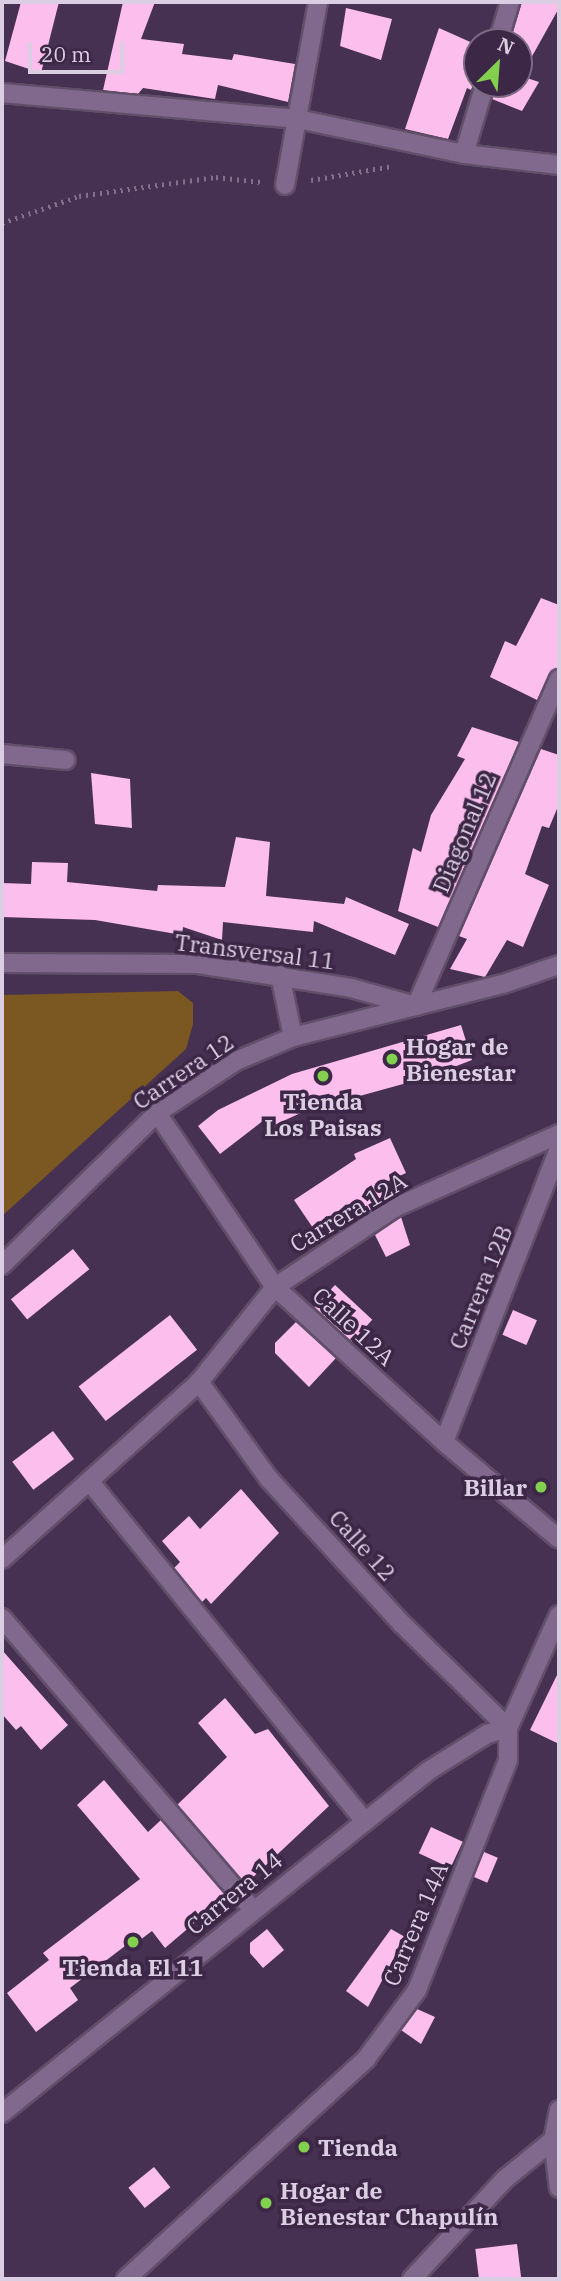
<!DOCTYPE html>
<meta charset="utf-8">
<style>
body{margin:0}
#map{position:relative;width:561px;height:2281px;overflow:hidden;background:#473152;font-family:"IBM Plex Serif",serif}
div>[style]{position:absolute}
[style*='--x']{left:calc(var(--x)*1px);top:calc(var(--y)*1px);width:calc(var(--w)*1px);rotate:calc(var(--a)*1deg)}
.green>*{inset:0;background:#7b5721}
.building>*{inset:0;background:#fbbeed;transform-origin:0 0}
.path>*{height:4.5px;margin-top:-2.25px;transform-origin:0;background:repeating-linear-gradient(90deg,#83708c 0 2px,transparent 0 7px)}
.roads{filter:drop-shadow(2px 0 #614f6a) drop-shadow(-2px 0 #614f6a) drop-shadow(0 2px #614f6a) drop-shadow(0 -2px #614f6a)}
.minor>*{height:18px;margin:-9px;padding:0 9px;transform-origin:9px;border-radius:9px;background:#81688d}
.dots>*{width:19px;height:19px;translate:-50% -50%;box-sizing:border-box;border:4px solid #3d2747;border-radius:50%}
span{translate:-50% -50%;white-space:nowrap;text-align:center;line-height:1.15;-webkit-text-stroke:7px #3d2747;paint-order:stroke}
.street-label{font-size:23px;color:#dbcee2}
.poi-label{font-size:23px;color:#dbcee2;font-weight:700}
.left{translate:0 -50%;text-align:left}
.right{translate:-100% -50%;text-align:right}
.frame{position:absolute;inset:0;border:4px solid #dbcee2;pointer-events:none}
.north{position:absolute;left:463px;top:28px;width:70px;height:70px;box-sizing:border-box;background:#3d2747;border:2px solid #7c6a85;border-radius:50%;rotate:25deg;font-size:19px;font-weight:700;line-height:28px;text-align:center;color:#dbcee2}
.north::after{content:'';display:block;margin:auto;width:24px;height:32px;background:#83d04e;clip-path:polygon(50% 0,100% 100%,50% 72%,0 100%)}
.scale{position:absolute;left:28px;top:42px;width:96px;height:32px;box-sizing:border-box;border:4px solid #dbcee2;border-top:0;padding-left:9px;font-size:21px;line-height:24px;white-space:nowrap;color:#dbcee2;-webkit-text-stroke:5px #3d2747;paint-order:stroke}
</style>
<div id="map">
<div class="green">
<i style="clip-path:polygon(178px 991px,193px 1003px,193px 1024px,186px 1049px,2px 1216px,2px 995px)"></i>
</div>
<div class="building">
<i style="clip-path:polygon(21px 2px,59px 2px,41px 73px,5px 61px)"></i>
<i style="clip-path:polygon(123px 2px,155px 2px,141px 39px,184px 44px,182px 54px,232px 60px,234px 54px,295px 64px,288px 102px,218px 85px,215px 99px,143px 88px,138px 94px,103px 90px)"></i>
<i style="clip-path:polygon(522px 2px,559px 2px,559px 8px,521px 76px,539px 82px,522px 111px,492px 99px,496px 84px,519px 84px,519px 42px,510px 42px)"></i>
<i style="clip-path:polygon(346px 8px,392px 19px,381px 60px,340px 46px)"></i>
<i style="clip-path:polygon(439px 28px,477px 45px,477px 76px,471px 90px,467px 88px,448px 139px,405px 129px)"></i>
<i style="clip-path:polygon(541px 598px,559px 605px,559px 668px,549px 674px,537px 700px,490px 677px,505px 641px,516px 646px)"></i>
<i style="clip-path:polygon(472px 727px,519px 742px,438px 927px,398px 911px,413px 848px,421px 852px,431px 815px,465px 759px,457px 756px)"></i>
<i style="clip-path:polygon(541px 749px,559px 755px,559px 804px,549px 828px,542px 826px,525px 874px,549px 885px,523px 947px,507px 940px,485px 977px,450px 969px,467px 939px,459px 936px)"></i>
<i style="clip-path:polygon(91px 773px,130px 779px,132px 828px,95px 824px)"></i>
<i style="clip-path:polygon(236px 837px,270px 842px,266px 896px,344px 904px,346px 897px,409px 924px,395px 955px,314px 921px,313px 932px,223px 922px,222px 940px,183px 927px,182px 935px,95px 920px,2px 917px,2px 883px,31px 884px,32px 862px,68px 863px,67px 882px,157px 891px,158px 885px,225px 887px)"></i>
<i style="clip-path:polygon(461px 1025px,472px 1060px,425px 1078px,305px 1111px,268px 1128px,264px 1120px,220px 1154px,198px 1126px,218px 1110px,292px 1074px)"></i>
<i style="clip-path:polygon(390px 1138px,406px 1173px,384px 1183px,391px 1197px,364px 1214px,357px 1199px,313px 1228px,294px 1200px,356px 1159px,354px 1154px)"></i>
<i style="clip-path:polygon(401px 1217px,410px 1245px,386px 1257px,375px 1235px)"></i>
<i style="left:73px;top:1249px;width:26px;height:80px;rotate:51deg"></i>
<i style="left:335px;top:1285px;width:51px;height:30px;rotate:43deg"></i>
<i style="left:513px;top:1310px;width:26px;height:27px;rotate:23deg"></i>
<i style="left:170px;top:1315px;width:44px;height:116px;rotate:52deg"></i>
<i style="clip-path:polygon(296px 1322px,336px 1358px,309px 1387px,275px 1353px,275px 1343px)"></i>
<i style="left:53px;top:1431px;width:35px;height:51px;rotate:53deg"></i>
<i style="clip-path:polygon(241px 1489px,279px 1533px,211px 1604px,206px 1598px,202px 1602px,174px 1568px,180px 1562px,162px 1541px,189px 1516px,200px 1529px)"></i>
<i style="clip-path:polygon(2px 1650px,68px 1725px,41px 1750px,21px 1726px,16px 1730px,2px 1714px)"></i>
<i style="clip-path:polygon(559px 1671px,559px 1744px,530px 1730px)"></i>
<i style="clip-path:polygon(225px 1698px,255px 1734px,268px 1729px,329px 1806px,250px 1880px,247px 1876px,242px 1880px,177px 1805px,227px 1757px,198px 1723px)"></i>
<i style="clip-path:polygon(104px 1780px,148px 1832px,161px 1820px,226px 1896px,165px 1948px,152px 1931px,128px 1949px,125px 1946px,70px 1988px,78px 2000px,36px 2032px,7px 1993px,49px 1960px,43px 1953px,140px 1879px,77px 1805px)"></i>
<i style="left:431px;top:1827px;width:35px;height:29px;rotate:25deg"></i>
<i style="left:484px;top:1852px;width:15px;height:27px;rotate:23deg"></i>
<i style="clip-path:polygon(267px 1929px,284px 1950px,263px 1968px,250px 1953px,250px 1943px)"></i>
<i style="clip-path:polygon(391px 1929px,405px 1937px,368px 2007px,346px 1991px)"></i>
<i style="clip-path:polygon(417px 2009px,435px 2017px,421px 2044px,401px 2030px)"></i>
<i style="left:154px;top:2167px;width:26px;height:33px;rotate:51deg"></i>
<i style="left:517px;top:2244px;width:35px;height:42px;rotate:83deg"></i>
</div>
<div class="path">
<i style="--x:311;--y:180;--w:82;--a:-9.8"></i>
<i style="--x:2;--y:223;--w:82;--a:-19.3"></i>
<i style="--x:79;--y:196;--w:138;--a:-7.9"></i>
<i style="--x:216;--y:177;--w:45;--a:6.3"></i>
</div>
<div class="roads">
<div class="minor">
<i style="--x:498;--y:42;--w:42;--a:-73.3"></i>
<i style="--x:2;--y:93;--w:297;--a:5"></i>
<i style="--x:298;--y:119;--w:170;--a:11.9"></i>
<i style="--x:464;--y:154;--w:96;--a:6.6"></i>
<i style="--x:464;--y:154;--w:73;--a:-73.3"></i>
<i style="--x:285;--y:185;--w:186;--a:-79.8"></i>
<i style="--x:2;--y:754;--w:64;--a:5.4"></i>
<i style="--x:2;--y:963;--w:196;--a:0.3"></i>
<i style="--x:198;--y:964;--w:155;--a:8.9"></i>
<i style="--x:351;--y:988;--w:67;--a:15.5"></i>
<i style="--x:280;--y:975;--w:63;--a:78.2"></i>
<i style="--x:416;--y:1006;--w:357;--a:-66.4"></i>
<i style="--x:157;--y:1113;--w:210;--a:55.9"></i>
<i style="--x:275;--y:1287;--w:229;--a:42.5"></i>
<i style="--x:444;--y:1442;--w:150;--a:40.1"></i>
<i style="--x:2;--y:1265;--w:217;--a:-44.4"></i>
<i style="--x:157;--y:1113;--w:95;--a:-33.4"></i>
<i style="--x:236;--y:1061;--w:62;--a:-22.8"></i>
<i style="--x:293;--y:1037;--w:217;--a:-14.2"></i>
<i style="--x:503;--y:984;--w:59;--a:-18.7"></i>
<i style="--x:444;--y:1442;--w:315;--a:-68.6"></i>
<i style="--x:90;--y:1482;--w:437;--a:51"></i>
<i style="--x:2;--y:1559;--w:265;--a:-41.9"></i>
<i style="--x:199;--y:1382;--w:122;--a:-51.3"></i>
<i style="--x:275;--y:1287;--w:145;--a:-33.5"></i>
<i style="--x:396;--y:1207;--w:179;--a:-24.1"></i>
<i style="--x:2;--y:1618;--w:384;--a:49.3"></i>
<i style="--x:559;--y:2110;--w:31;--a:101"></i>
<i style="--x:553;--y:2140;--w:48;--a:82.9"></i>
<i style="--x:2;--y:2113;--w:546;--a:-38.76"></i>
<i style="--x:428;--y:1771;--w:70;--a:-32.1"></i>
<i style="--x:487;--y:1734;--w:22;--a:-16"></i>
<i style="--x:508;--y:1728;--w:148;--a:-135.5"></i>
<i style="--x:402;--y:1624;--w:197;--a:-132.5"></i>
<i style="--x:269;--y:1479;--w:120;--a:-125.8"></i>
<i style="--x:126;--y:2279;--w:326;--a:-42.5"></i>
<i style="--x:366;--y:2059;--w:86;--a:-53.5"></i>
<i style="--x:417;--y:1990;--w:247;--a:-68.4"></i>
<i style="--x:508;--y:1760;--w:32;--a:-90"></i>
<i style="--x:508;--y:1728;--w:124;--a:-65.7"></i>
<i style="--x:412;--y:2279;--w:137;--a:-47.1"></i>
<i style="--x:505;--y:2179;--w:62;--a:-39.1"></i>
</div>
</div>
<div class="dots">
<i style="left:392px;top:1059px;background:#83d04e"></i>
<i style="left:323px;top:1076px;background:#83d04e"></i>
<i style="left:541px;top:1487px;background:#83d04e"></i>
<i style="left:133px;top:1942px;background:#83d04e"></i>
<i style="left:304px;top:2147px;background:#83d04e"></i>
<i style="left:266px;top:2203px;background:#83d04e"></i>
</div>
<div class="street-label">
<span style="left:464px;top:832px;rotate:-67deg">Diagonal 12</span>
<span style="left:255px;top:951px;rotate:7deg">Transversal 11</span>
<span style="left:183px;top:1071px;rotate:-34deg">Carrera 12</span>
<span style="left:348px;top:1212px;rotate:-31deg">Carrera 12A</span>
<span style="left:480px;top:1287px;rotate:-68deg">Carrera 12B</span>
<span style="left:354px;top:1326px;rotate:43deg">Calle 12A</span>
<span style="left:363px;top:1545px;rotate:48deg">Calle 12</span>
<span style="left:234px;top:1893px;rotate:-39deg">Carrera 14</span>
<span style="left:415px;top:1924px;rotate:-67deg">Carrera 14A</span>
</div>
<div class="poi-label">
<span class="left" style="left:406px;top:1059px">Hogar de<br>Bienestar</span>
<span style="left:323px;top:1114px">Tienda<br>Los Paisas</span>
<span class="right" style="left:527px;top:1487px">Billar</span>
<span style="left:133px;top:1967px">Tienda El 11</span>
<span class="left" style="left:318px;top:2147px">Tienda</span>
<span class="left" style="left:280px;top:2203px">Hogar de<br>Bienestar Chapulín</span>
</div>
<div class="frame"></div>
<div class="north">N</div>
<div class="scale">20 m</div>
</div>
